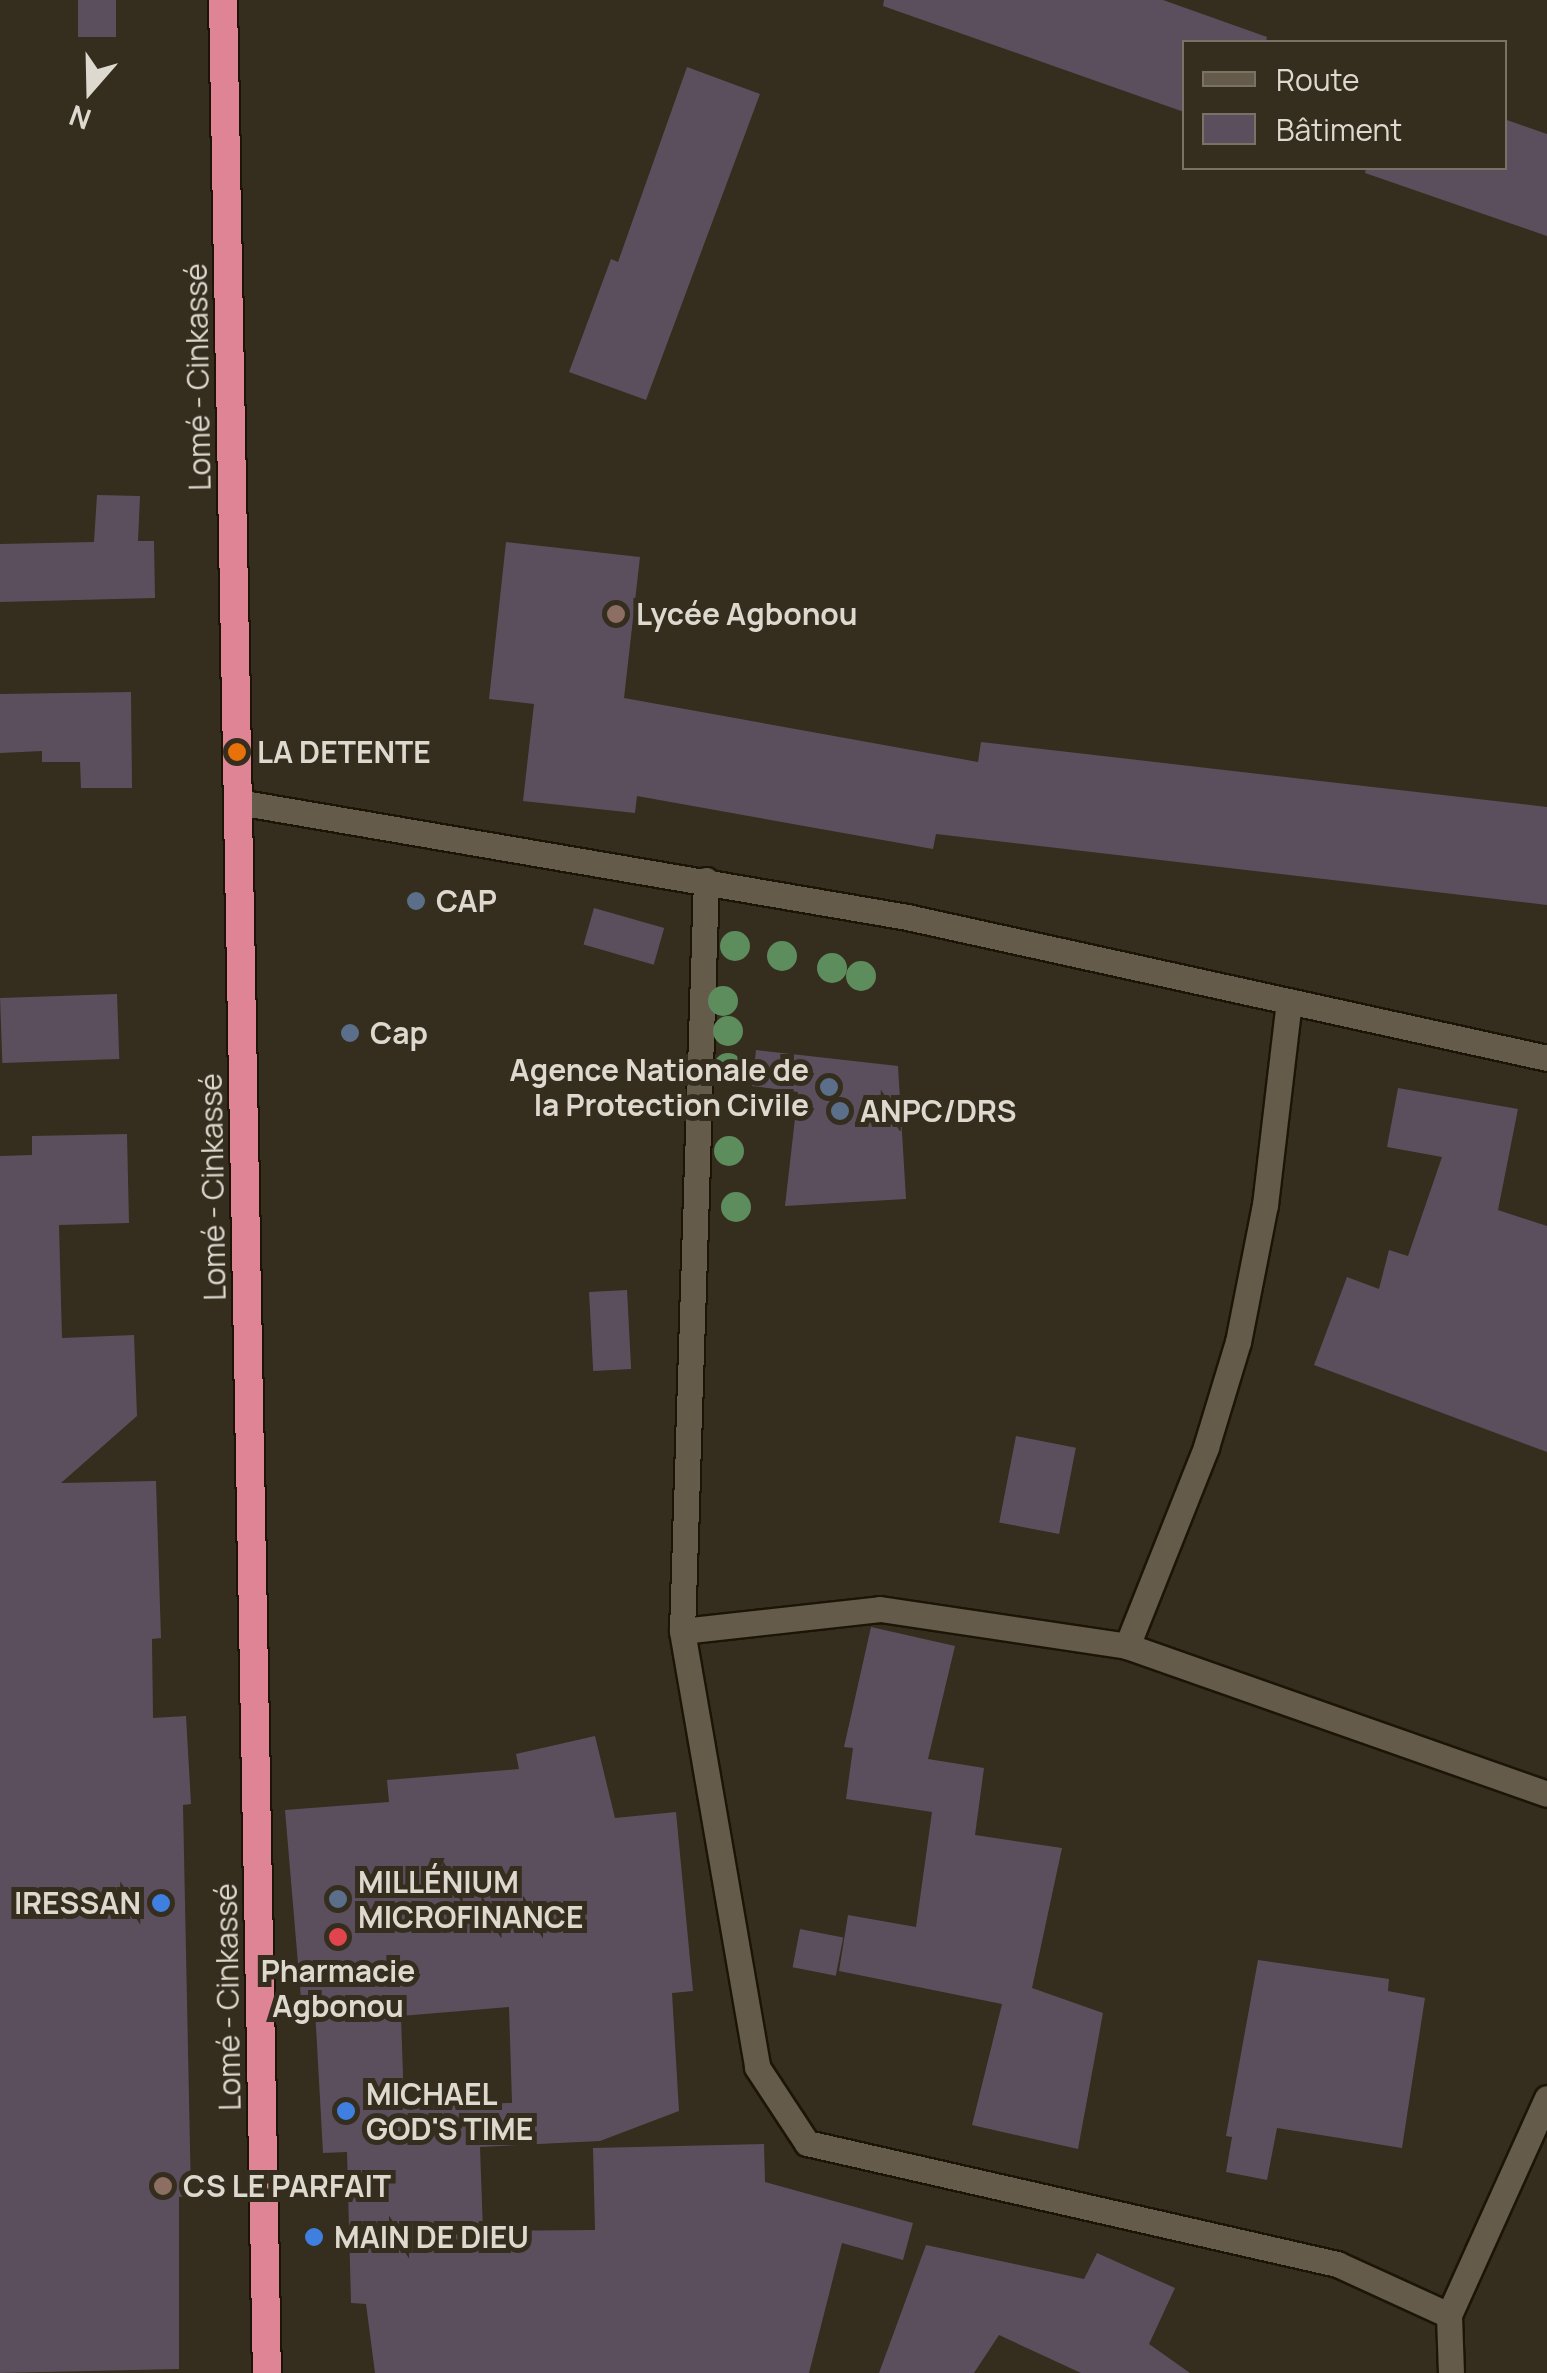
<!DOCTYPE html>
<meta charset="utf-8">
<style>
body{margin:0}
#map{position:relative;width:1547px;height:2373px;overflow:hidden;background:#352d1e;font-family:Manrope,sans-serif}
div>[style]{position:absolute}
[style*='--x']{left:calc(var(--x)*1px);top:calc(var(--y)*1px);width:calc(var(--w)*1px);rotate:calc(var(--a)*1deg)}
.building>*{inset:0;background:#5b4f5d;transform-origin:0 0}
.roads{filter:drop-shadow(2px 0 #1c1507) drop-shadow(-2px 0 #1c1507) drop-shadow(0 2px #1c1507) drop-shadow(0 -2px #1c1507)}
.minor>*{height:25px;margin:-12.5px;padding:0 12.5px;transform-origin:12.5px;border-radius:12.5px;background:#645b4a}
.trunk>*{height:28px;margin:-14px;padding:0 14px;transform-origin:14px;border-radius:14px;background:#de8494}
.trees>*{width:30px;height:30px;margin:-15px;border-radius:50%;background:#5d8c5d}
.dots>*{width:28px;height:28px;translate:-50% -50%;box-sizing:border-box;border:5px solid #352d1e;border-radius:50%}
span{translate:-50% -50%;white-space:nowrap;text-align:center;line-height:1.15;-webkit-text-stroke:10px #352d1e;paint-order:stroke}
.street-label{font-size:30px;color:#ded9cf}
.poi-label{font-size:30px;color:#ded9cf;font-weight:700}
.left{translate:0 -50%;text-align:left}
.right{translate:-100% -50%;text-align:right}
.legend{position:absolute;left:1182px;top:40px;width:325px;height:130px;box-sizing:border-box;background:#352d1e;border:2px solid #797265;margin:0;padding:12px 18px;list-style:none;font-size:30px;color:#ded9cf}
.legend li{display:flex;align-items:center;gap:20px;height:50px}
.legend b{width:50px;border:2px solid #797265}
.north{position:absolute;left:40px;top:40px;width:100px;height:100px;-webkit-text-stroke:8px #352d1e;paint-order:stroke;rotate:200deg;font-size:28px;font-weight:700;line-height:40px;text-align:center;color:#ded9cf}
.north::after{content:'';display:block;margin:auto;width:35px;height:45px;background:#ded9cf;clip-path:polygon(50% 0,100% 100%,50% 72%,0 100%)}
</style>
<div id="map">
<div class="building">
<i style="left:78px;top:0;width:38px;height:37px"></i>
<i style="clip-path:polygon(884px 0,1163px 0,1267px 37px,1266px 42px,1184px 42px,1184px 112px,883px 6px)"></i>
<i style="clip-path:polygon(687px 67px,760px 94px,646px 400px,569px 372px,611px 259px,618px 262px)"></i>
<i style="clip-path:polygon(1504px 119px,1547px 134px,1547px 236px,1365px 173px,1366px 168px,1504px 168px)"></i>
<i style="clip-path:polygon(97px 495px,140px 496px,138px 541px,154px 541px,155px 598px,0 602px,0 544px,94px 542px)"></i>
<i style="clip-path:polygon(506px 542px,640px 557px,624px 698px,978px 762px,981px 742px,1547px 807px,1547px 905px,936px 834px,933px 849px,637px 796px,635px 813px,523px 801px,534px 704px,489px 699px)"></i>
<i style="clip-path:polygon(131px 692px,132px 788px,81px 788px,80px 762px,42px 762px,42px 751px,0 753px,0 694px)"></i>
<i style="left:594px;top:908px;width:73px;height:38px;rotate:16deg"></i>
<i style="left:117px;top:994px;width:65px;height:117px;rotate:88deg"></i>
<i style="clip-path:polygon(756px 1050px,898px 1066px,906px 1199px,785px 1206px,798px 1092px,752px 1086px)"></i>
<i style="clip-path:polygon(1398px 1088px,1518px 1109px,1498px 1210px,1547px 1226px,1547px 1452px,1314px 1365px,1347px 1277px,1379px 1289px,1389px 1250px,1408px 1256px,1442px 1157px,1387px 1147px)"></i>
<i style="clip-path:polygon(127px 1134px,129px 1223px,59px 1225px,62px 1338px,134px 1335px,137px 1416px,61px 1483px,156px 1481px,161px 1638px,152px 1639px,153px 1718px,186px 1716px,191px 1804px,183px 1805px,191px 2196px,179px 2197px,179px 2369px,0 2373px,0 1156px,32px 1155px,32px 1136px)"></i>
<i style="left:627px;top:1290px;width:79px;height:38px;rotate:87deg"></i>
<i style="left:1016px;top:1436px;width:61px;height:88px;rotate:11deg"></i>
<i style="clip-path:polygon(871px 1627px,955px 1646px,928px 1759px,984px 1768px,975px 1835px,1062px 1848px,1032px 1988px,1103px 2013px,1078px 2149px,972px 2125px,1002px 2004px,839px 1971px,848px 1915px,916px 1927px,932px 1812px,846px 1799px,853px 1748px,844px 1747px)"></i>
<i style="clip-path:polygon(evenodd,595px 1736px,615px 1818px,676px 1812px,693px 1991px,672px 1993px,679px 2111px,600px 2141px,480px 2147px,483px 2231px,595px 2230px,593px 2148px,764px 2144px,765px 2182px,913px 2223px,903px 2260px,842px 2243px,809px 2373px,375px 2373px,366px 2304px,351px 2303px,347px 2152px,323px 2153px,315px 2009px,302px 2011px,285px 1810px,389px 1802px,387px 1780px,519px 1769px,516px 1754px,595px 1736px,509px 2007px,512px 2103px,404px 2105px,401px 2016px,509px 2007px)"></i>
<i style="left:800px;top:1929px;width:44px;height:39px;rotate:11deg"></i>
<i style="clip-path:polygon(1258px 1960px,1389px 1979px,1388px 1991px,1425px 1998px,1402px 2148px,1277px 2128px,1267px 2180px,1226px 2172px,1232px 2137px,1226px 2136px)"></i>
<i style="clip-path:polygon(926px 2245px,1084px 2279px,1097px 2253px,1175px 2288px,1149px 2344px,1190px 2373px,1081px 2373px,999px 2335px,974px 2373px,879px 2373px)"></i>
</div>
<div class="roads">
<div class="minor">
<i style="--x:238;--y:802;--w:679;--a:9.75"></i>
<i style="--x:907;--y:917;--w:655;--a:12.42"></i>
<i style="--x:706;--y:880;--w:751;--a:91.83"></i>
<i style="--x:682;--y:1631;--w:442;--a:80.2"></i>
<i style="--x:757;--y:2067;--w:91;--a:56.7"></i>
<i style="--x:807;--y:2143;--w:544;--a:12.86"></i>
<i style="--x:1337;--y:2264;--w:123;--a:24.5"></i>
<i style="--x:682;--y:1631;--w:199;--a:-6.3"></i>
<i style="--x:880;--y:1609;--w:250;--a:8.5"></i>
<i style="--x:1127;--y:1646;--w:214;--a:-68.3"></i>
<i style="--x:1206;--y:1447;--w:110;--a:-73.1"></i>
<i style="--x:1238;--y:1342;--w:140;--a:-78.9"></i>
<i style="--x:1265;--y:1205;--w:204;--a:-83.3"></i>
<i style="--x:1127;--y:1646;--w:445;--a:19.4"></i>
<i style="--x:1451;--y:2373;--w:58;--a:-92"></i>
<i style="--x:1449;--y:2315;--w:238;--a:-65.7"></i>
</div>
<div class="trunk">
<i style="--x:223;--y:0;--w:2373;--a:88.94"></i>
</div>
</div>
<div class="trees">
<i style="left:735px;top:946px"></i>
<i style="left:782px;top:956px"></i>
<i style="left:832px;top:968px"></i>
<i style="left:861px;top:976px"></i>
<i style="left:723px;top:1001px"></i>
<i style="left:728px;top:1031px"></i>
<i style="left:728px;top:1068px"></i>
<i style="left:729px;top:1151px"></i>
<i style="left:736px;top:1207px"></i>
</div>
<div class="dots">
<i style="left:616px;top:614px;background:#8d6e63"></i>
<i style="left:237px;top:752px;background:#e8710a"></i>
<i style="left:416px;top:901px;background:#5c6f8a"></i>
<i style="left:350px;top:1033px;background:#5c6f8a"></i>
<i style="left:829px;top:1087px;background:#5c6f8a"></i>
<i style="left:840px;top:1111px;background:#5c6f8a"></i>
<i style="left:338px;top:1899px;background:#5c6f8a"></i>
<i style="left:161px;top:1903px;background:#3f7fe0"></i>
<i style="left:338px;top:1937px;background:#e0444e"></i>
<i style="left:346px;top:2111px;background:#3f7fe0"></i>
<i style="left:163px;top:2186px;background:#8d6e63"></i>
<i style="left:314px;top:2237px;background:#3f7fe0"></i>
</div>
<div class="street-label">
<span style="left:198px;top:377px;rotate:-91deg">Lomé - Cinkassé</span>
<span style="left:213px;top:1187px;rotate:-91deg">Lomé - Cinkassé</span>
<span style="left:228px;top:1997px;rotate:-91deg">Lomé - Cinkassé</span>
</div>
<div class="poi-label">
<span class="left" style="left:636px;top:614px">Lycée Agbonou</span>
<span class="left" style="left:257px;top:752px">LA DETENTE</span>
<span class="left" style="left:436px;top:901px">CAP</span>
<span class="left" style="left:370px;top:1033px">Cap</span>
<span class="right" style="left:809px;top:1087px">Agence Nationale de<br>la Protection Civile</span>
<span class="left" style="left:860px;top:1111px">ANPC/DRS</span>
<span class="left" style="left:358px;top:1899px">MILLÉNIUM<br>MICROFINANCE</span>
<span class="right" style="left:141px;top:1903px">IRESSAN</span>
<span style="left:338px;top:1988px">Pharmacie<br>Agbonou</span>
<span class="left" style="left:366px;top:2111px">MICHAEL<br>GOD'S TIME</span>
<span class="left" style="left:183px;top:2186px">CS LE PARFAIT</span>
<span class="left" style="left:334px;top:2237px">MAIN DE DIEU</span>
</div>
<ul class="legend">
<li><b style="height:12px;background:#645b4a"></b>Route</li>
<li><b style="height:28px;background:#5b4f5d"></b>Bâtiment</li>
</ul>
<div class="north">N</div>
</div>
